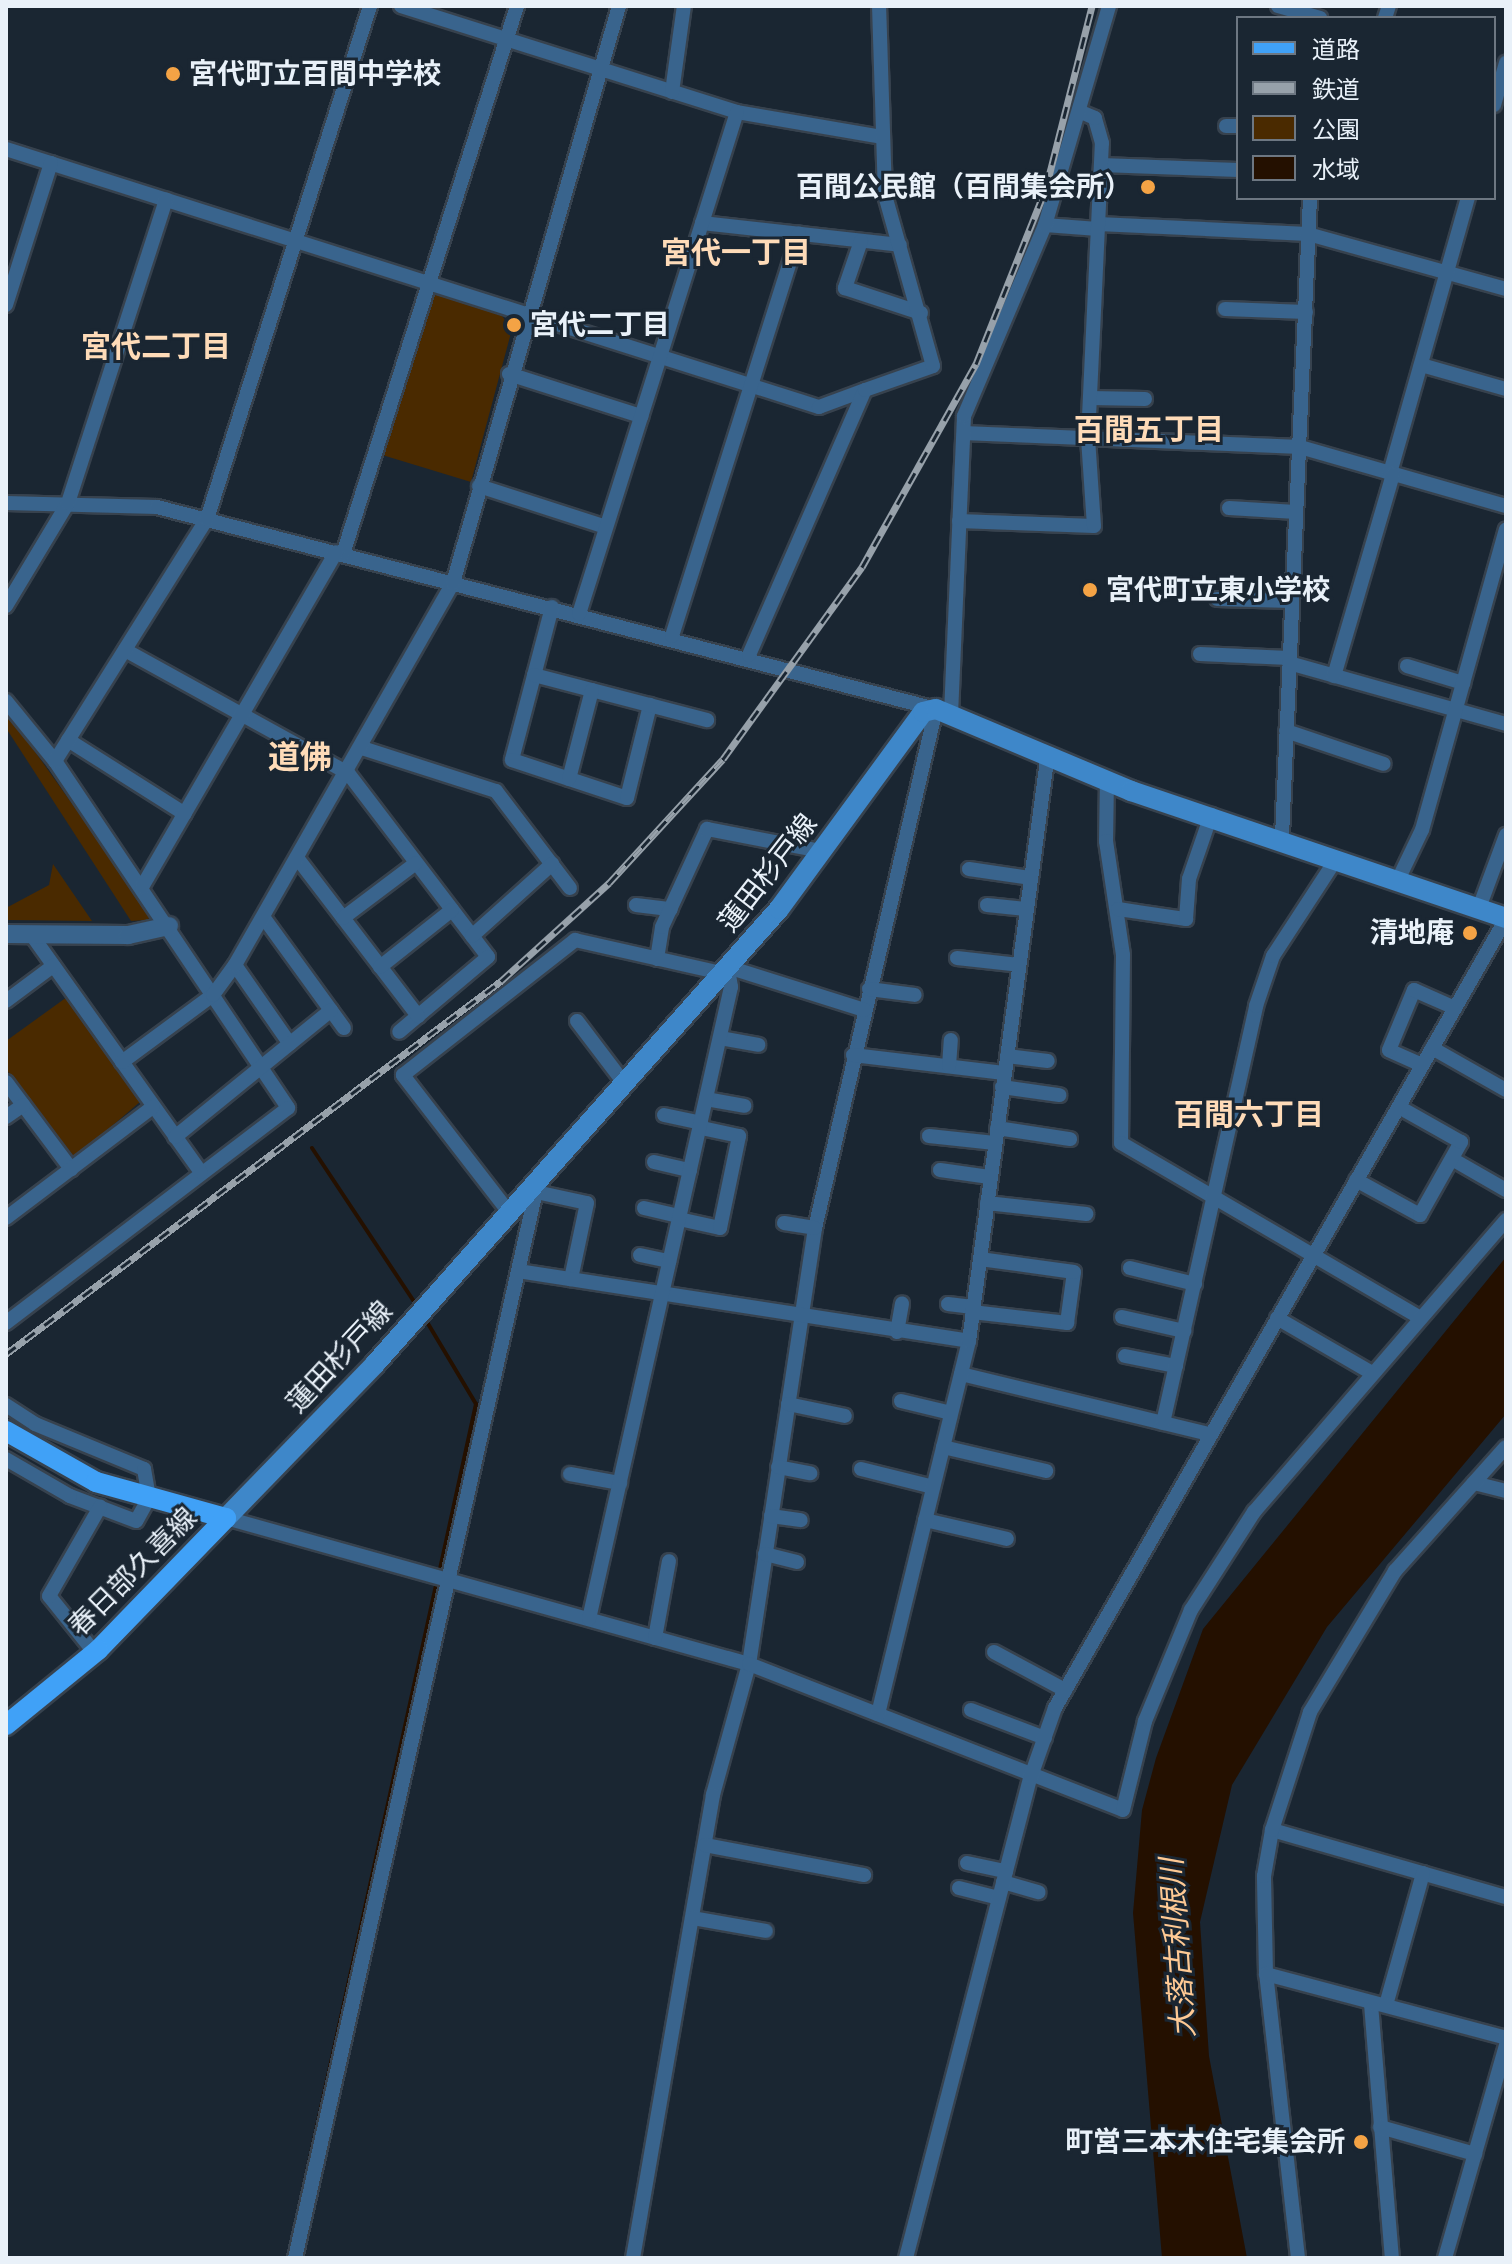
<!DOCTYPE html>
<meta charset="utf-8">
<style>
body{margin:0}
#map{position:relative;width:1512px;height:2264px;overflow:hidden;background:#1a2632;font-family:"Nunito Sans","Noto Sans JP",sans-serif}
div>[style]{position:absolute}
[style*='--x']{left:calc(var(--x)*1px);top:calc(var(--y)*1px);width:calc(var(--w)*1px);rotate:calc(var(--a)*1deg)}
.green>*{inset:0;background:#4a2a00}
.water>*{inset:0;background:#241000}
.stream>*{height:4px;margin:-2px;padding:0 2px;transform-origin:2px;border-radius:2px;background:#241000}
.roads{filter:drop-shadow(2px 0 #37424e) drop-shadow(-2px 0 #37424e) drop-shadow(0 2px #37424e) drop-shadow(0 -2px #37424e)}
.minor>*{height:14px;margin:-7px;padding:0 7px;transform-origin:7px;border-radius:7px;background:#39648d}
.tertiary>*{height:18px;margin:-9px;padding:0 9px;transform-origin:9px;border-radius:9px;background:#39648d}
.secondary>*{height:20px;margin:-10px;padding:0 10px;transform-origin:10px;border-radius:10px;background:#3e87c9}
.primary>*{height:20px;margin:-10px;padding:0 10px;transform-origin:10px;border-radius:10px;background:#40a1f7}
.rail>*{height:7px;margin-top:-3.5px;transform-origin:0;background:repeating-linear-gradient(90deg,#1a2632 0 12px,#97a1aa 0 24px);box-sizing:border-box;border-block:2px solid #97a1aa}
.dots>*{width:22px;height:22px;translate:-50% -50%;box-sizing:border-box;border:4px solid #1a2632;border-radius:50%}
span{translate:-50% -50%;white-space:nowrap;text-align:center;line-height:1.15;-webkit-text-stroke:6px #1a2632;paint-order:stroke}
.poi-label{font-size:28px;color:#e9f1f9;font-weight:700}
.left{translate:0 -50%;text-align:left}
.right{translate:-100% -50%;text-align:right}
.street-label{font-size:28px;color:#e9f1f9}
.neighbourhood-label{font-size:30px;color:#fedbb8;font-weight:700}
.water-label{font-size:30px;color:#fec994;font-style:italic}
.quarter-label{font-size:32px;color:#fedbb8;font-weight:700}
.frame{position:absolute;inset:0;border:8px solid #e9f1f9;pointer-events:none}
.legend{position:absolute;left:1236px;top:16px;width:260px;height:184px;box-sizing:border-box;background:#1a2632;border:2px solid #6d7782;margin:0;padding:10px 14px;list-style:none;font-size:24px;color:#e9f1f9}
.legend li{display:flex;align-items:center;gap:16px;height:40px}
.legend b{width:40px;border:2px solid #6d7782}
</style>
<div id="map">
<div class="green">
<i style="clip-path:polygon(432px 290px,499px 312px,512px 329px,471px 482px,379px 454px)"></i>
<i style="clip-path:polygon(6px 711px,152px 916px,147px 920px,131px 921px,6px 728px)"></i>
<i style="clip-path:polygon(53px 864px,92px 921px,6px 920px,6px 908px,49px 885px)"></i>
<i style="clip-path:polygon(67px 997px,141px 1101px,75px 1158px,6px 1069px,6px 1041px)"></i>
</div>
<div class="water">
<i style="clip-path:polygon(1506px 1257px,1506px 1414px,1327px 1627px,1232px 1785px,1200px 1922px,1209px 2056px,1247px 2258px,1162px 2258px,1133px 1913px,1142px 1810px,1156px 1758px,1203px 1629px)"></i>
</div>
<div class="stream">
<i style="--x:312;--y:1148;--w:190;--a:56.4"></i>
<i style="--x:424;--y:1317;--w:101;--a:59.1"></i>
<i style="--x:476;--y:1404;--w:173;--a:102.3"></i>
<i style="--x:288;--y:2258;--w:693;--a:-77.59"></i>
</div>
<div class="roads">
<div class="minor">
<i style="--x:401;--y:6;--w:352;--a:17.5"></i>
<i style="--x:737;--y:112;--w:147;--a:9.8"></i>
<i style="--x:1278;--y:6;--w:44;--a:15.9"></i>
<i style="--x:1385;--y:18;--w:13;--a:-72"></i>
<i style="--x:672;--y:92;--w:87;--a:-82.1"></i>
<i style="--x:1494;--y:105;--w:44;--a:-74.1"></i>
<i style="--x:1226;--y:126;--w:12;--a:0"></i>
<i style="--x:6;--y:149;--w:853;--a:17.61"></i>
<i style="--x:819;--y:407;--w:49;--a:-20.3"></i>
<i style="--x:1101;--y:165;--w:137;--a:2.1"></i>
<i style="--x:702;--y:223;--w:199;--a:6.3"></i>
<i style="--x:1098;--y:224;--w:210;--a:2.7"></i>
<i style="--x:1308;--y:234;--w:205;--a:15.5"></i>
<i style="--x:1045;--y:225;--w:53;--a:4.3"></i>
<i style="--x:861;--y:241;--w:50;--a:108.8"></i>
<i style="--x:845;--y:288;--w:80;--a:18.2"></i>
<i style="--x:6;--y:305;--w:149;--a:-72.4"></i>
<i style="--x:1225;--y:309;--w:81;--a:2.1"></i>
<i style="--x:1421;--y:365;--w:88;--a:15.8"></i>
<i style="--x:509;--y:374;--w:139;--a:17.7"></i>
<i style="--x:1090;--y:398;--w:55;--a:1"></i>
<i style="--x:964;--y:433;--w:336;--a:2.4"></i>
<i style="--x:1300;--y:447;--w:214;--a:16"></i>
<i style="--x:1390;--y:473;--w:286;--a:-74.2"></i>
<i style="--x:479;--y:486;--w:133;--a:17.9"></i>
<i style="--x:6;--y:503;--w:151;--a:1.5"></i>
<i style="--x:157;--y:507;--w:805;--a:14.54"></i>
<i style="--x:936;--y:709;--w:533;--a:103.12"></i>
<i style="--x:815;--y:1228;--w:441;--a:98.6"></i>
<i style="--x:749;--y:1664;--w:136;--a:105.4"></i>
<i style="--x:713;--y:1795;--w:470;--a:99.8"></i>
<i style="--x:1229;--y:508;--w:67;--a:3.4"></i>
<i style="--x:959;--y:521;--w:135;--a:2.1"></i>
<i style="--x:1094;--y:526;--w:88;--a:-93.9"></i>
<i style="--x:1088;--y:438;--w:295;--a:-87.3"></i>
<i style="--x:1102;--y:143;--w:26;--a:-106"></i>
<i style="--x:1095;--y:118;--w:13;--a:-157"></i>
<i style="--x:343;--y:554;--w:575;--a:-72.38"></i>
<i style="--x:1217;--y:599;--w:74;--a:1.5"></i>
<i style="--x:6;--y:606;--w:120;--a:-59"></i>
<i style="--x:68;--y:503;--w:319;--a:-72.1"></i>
<i style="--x:552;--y:607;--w:158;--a:104.7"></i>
<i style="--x:512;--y:760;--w:121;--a:18.3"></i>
<i style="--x:627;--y:798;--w:96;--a:-76.1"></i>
<i style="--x:579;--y:614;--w:526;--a:-72.53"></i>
<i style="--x:672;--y:636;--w:422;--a:-72.5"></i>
<i style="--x:125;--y:650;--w:255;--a:28.9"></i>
<i style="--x:348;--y:773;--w:231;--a:52.7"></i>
<i style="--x:488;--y:957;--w:116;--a:139.9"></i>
<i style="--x:1200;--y:654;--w:89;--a:2.6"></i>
<i style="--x:749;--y:655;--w:289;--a:-66.4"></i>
<i style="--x:865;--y:390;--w:72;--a:-19.4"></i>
<i style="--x:933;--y:366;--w:178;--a:-105.7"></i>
<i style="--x:885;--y:195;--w:189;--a:-91.8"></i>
<i style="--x:1289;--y:663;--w:225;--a:15.7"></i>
<i style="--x:1407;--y:666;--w:59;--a:16.9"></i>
<i style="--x:534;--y:675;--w:179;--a:14.6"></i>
<i style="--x:1334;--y:676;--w:210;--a:-73.7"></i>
<i style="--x:6;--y:701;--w:77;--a:50.8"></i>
<i style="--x:55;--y:761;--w:418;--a:56.1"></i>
<i style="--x:288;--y:1108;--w:355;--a:142.7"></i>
<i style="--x:951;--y:714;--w:298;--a:-87.5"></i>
<i style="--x:964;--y:416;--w:207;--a:-67"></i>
<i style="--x:1045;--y:225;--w:228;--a:-73.7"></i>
<i style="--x:1286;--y:731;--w:103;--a:18.6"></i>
<i style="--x:68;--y:740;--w:138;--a:32.3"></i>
<i style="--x:362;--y:748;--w:141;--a:17.8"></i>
<i style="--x:496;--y:791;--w:122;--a:52.7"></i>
<i style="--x:55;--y:761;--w:286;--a:-57.9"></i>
<i style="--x:207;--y:519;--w:538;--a:-72.37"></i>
<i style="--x:569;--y:779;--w:92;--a:-75.5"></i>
<i style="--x:1107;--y:779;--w:62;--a:90.9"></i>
<i style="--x:1106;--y:841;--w:115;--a:81.5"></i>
<i style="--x:1123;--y:955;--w:188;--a:90.6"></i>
<i style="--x:1121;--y:1143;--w:345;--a:30.3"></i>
<i style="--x:1282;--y:837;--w:640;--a:-87.49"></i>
<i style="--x:298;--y:859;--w:198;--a:52.6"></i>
<i style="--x:969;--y:869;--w:63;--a:8.3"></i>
<i style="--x:1398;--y:880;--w:55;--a:-64.4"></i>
<i style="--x:1422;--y:830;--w:312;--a:-74.4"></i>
<i style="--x:142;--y:887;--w:387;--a:-59.9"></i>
<i style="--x:636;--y:905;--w:35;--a:7"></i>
<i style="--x:987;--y:905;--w:39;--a:6"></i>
<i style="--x:1479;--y:908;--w:78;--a:-69.7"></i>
<i style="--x:1118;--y:909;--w:69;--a:8.4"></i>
<i style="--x:1186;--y:919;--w:40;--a:-85.7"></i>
<i style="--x:1189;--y:879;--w:68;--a:-71"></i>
<i style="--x:264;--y:918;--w:136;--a:54"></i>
<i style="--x:343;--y:918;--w:91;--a:-37"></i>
<i style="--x:31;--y:934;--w:292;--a:54.5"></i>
<i style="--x:472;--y:936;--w:108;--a:-42"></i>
<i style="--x:957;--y:958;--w:62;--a:6.4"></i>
<i style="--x:657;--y:959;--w:32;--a:-81"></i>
<i style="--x:662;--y:927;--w:108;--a:-65.3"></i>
<i style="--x:707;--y:829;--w:116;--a:10.9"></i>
<i style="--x:235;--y:965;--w:96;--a:55.2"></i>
<i style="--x:380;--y:967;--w:92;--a:-38.4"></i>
<i style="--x:728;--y:967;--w:143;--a:17.5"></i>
<i style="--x:869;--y:989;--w:46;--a:7.4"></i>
<i style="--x:6;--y:1001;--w:59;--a:-36.7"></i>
<i style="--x:577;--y:1021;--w:78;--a:52.8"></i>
<i style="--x:720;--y:1038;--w:39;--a:10"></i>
<i style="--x:1432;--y:1048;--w:85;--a:29.6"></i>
<i style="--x:853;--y:1055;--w:152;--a:6.8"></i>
<i style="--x:1007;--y:1056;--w:41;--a:7"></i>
<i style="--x:122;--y:1062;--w:113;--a:-36.4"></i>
<i style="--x:213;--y:995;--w:37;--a:-54"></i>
<i style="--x:235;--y:965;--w:440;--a:-60.3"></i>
<i style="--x:453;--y:583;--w:600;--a:-73.95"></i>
<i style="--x:1422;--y:1065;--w:36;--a:-156"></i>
<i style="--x:1389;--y:1050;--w:65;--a:-67.4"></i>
<i style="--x:1414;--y:990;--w:45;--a:23.7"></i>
<i style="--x:949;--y:1066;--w:26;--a:-86"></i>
<i style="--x:6;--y:1082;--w:109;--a:53.2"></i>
<i style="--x:1002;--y:1087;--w:58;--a:8"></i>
<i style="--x:706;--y:1099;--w:39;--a:10"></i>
<i style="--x:664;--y:1115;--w:38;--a:12"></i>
<i style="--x:6;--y:1117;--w:21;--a:-35"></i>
<i style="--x:997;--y:1128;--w:74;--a:8.6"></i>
<i style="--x:929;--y:1136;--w:66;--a:6.1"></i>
<i style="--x:175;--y:1137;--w:201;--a:-39.1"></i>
<i style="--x:1452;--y:1159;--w:62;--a:29.9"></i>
<i style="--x:654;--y:1162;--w:37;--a:13"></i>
<i style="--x:940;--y:1170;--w:50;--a:8"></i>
<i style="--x:1356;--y:1180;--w:73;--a:28.7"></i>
<i style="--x:1420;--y:1215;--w:84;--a:-60.7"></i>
<i style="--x:1461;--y:1142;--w:71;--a:-150.6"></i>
<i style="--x:536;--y:1192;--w:52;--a:12.2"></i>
<i style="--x:587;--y:1203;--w:78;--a:101.9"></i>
<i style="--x:987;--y:1203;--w:100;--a:6.3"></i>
<i style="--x:644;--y:1208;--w:37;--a:13"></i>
<i style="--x:508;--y:1211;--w:172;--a:-127.7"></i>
<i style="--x:403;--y:1075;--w:219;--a:-38.1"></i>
<i style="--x:575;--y:940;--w:151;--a:12.7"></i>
<i style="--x:6;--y:1218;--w:184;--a:-37.1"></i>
<i style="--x:679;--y:1219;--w:42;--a:12.4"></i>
<i style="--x:720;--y:1228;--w:94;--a:-78.3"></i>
<i style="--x:739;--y:1136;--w:40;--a:-168"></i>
<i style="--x:784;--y:1223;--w:31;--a:9"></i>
<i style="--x:640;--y:1255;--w:30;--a:12"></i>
<i style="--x:1130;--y:1268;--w:67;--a:13.8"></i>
<i style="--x:518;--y:1271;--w:456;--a:8.8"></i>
<i style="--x:948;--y:1304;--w:25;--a:7"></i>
<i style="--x:972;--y:1312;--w:96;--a:6.6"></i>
<i style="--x:1067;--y:1323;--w:51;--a:-82.2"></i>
<i style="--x:1074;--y:1272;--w:95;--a:-172.1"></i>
<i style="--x:1122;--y:1317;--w:64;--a:12.7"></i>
<i style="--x:1277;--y:1318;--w:108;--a:30.1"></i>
<i style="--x:897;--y:1332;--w:29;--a:-80"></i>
<i style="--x:1125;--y:1356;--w:52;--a:11.1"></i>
<i style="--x:961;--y:1374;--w:255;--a:13.6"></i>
<i style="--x:901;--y:1401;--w:51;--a:13.5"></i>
<i style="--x:788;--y:1404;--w:58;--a:11.9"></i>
<i style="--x:6;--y:1405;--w:35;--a:33"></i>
<i style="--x:35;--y:1424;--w:118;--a:22.4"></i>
<i style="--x:144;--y:1469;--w:29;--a:80"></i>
<i style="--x:149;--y:1498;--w:26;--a:119"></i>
<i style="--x:136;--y:1521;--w:71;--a:-159.3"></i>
<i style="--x:70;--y:1496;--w:74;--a:-150"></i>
<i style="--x:1163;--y:1423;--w:427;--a:-77.4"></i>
<i style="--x:1256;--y:1006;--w:53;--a:-71.2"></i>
<i style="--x:1273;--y:956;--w:117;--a:-56.9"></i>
<i style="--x:943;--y:1447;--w:106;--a:13.1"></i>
<i style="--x:778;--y:1467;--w:33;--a:11"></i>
<i style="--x:861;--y:1469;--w:74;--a:14"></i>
<i style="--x:570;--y:1474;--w:51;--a:10.2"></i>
<i style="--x:1474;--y:1483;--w:33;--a:14"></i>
<i style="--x:771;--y:1516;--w:30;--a:8"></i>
<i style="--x:226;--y:1518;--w:543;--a:15.6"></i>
<i style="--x:749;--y:1664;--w:401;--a:21.3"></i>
<i style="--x:1123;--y:1810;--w:92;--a:-76.1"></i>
<i style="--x:1145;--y:1721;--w:120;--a:-67.5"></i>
<i style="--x:1191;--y:1610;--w:117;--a:-57.3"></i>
<i style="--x:1254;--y:1512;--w:386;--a:-49.2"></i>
<i style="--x:925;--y:1520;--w:84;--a:13"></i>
<i style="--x:765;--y:1554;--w:33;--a:14"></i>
<i style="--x:589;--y:1619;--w:648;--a:-77.34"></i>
<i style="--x:731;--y:987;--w:20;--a:-99"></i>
<i style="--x:655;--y:1638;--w:78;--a:-79.7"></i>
<i style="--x:994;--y:1652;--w:81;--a:28.2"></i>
<i style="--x:95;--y:1653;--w:73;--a:-128.9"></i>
<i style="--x:49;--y:1596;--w:103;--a:-60.2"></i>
<i style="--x:971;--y:1710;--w:79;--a:20.7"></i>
<i style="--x:878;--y:1714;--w:384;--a:-76.3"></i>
<i style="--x:969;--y:1341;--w:593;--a:-82.35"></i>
<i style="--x:1272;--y:1830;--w:243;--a:16"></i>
<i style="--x:705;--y:1845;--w:162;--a:10.7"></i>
<i style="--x:967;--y:1863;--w:40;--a:12"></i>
<i style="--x:1003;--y:1882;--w:37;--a:16"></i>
<i style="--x:959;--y:1888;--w:41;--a:14"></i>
<i style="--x:693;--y:1918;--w:74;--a:10.1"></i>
<i style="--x:1266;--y:1974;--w:98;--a:-91.2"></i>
<i style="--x:1264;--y:1876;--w:47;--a:-80.1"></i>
<i style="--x:1272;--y:1830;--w:124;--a:-72.1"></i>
<i style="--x:1310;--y:1712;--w:165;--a:-58.9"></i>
<i style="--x:1395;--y:1571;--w:166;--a:-48.2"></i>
<i style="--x:1371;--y:2004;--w:255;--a:85.3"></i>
<i style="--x:1386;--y:2005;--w:137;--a:-74.3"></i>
<i style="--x:1380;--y:2127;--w:99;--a:15.9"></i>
<i style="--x:295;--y:2258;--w:1103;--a:-77.27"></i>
<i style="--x:906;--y:2258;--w:498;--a:-75.5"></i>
<i style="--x:1031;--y:1776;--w:72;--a:-70.6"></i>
<i style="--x:1055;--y:1708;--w:909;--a:-60.25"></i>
<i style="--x:1298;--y:2258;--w:286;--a:-96.4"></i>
<i style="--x:1266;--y:1974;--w:248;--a:14.9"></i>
<i style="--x:1445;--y:2258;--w:222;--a:-74"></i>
</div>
<div class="tertiary">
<i style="--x:6;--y:934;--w:122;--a:0.5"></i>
<i style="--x:128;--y:935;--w:42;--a:-12.4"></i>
</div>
<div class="secondary">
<i style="--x:226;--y:1518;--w:214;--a:-45.9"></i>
<i style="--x:375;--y:1364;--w:608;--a:-48.4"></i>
<i style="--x:779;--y:909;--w:244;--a:-53.8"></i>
<i style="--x:923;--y:712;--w:13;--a:-13"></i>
<i style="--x:936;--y:709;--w:212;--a:22.8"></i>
<i style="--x:1131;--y:791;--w:396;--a:18.7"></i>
</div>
<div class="primary">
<i style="--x:6;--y:1431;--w:103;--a:29.5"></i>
<i style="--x:96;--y:1482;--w:135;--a:15.5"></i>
<i style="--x:226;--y:1518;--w:184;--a:134.1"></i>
<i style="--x:98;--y:1650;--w:119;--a:140.8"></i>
</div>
</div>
<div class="rail">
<i style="--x:6;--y:1354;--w:620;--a:-37"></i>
<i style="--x:501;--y:981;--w:146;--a:-42.2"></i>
<i style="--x:609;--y:883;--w:168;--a:-47.4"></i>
<i style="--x:723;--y:759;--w:237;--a:-54.1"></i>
<i style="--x:862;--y:567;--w:233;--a:-60.7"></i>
<i style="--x:976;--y:364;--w:189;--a:-68.3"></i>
<i style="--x:1046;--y:188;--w:188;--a:-75.8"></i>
</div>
<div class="dots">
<i style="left:173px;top:74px;background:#f4a345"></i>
<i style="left:1148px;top:187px;background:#f4a345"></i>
<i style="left:514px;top:325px;background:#f4a345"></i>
<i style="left:1090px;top:590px;background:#f4a345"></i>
<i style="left:1470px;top:933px;background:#f4a345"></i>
<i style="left:1361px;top:2142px;background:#f4a345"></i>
</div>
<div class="poi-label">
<span class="left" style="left:189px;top:74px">宮代町立百間中学校</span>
<span class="right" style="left:1132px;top:187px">百間公民館（百間集会所）</span>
<span class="left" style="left:530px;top:325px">宮代二丁目</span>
<span class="left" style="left:1106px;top:590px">宮代町立東小学校</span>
<span class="right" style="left:1454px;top:933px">清地庵</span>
<span class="right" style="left:1345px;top:2142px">町営三本木住宅集会所</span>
</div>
<div class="street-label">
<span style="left:768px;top:873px;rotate:-52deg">蓮田杉戸線</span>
<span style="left:340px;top:1357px;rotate:-47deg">蓮田杉戸線</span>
<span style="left:133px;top:1572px;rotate:-45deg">春日部久喜線</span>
</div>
<div class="neighbourhood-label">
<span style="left:736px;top:254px">宮代一丁目</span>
<span style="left:156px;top:348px">宮代二丁目</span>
<span style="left:1149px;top:431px">百間五丁目</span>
<span style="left:1249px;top:1116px">百間六丁目</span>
</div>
<div class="water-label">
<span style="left:1179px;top:1948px;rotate:-94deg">大落古利根川</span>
</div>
<div class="quarter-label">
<span style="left:300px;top:758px">道佛</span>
</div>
<div class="frame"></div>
<ul class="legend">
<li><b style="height:10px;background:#40a1f7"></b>道路</li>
<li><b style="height:10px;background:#97a1aa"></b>鉄道</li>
<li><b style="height:22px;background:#4a2a00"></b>公園</li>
<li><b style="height:22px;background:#241000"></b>水域</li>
</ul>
</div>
